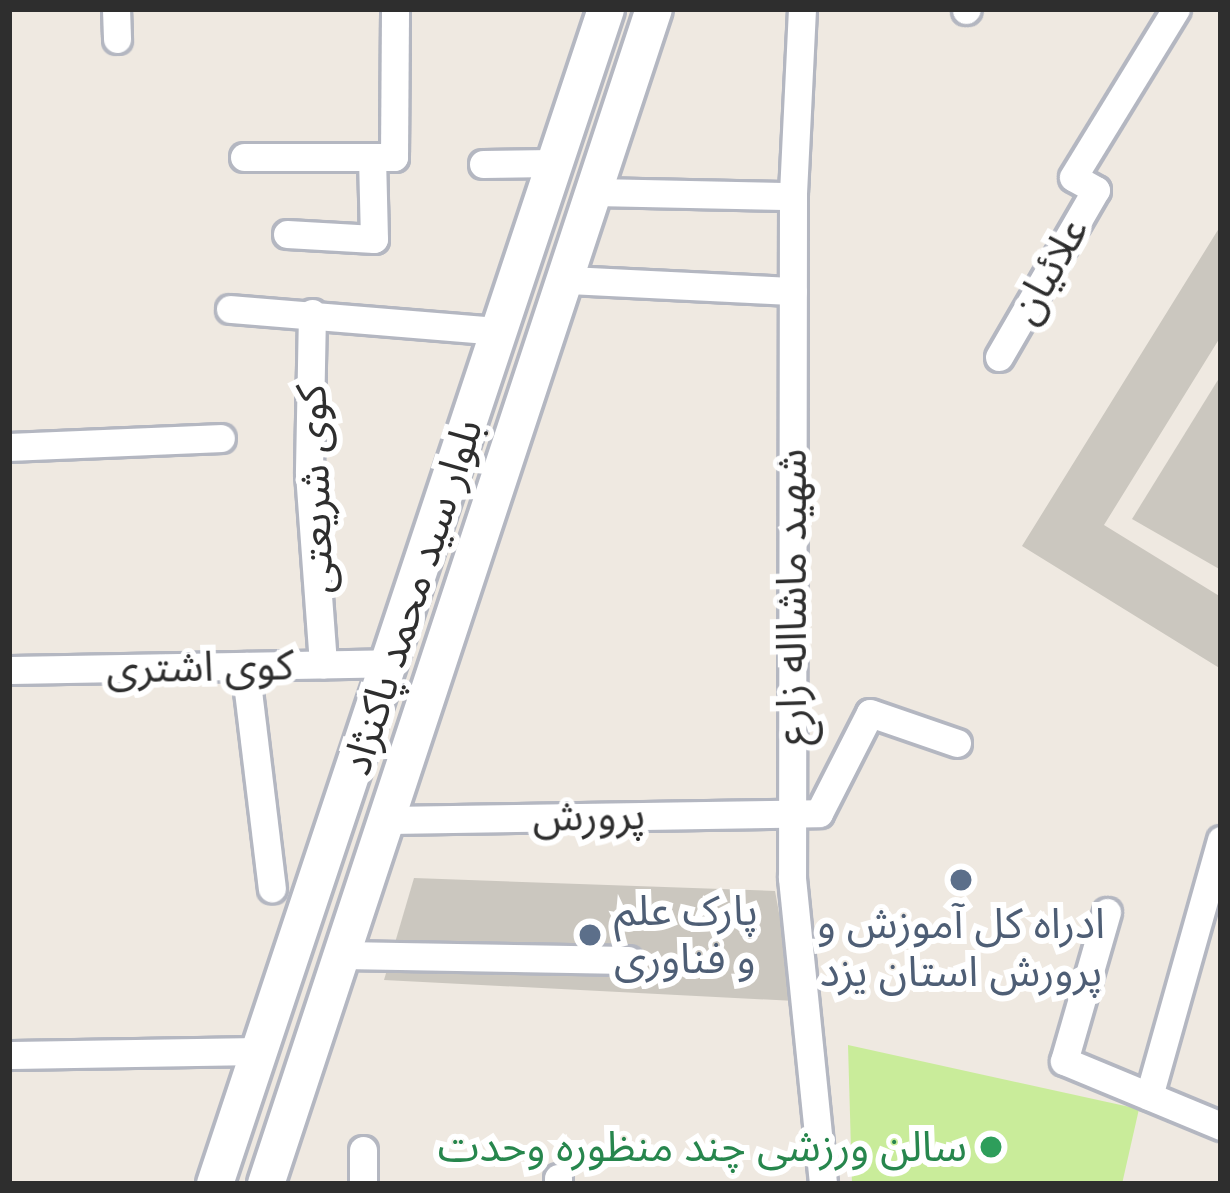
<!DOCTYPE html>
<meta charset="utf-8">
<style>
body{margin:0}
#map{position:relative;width:1230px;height:1193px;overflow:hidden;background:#efe9e1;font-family:"Fira Sans","Noto Sans Arabic",sans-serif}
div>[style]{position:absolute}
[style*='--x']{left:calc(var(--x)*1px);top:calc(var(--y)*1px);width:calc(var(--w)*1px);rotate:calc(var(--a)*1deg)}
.pitch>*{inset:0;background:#c9ec9a}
.building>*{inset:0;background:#cbc7bf}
.roads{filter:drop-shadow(3px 0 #b4b7c1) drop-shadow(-3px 0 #b4b7c1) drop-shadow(0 3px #b4b7c1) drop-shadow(0 -3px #b4b7c1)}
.street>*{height:27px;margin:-13.5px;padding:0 13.5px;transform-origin:13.5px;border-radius:13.5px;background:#fff}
.secondary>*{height:36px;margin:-18px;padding:0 18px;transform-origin:18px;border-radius:18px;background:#fff}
.dots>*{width:33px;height:33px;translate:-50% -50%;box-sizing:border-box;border:6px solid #fff;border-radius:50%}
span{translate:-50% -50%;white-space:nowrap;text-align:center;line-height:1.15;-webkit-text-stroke:12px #fff;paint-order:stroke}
.street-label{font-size:42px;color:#2e2e2e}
.service-label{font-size:42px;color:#4e5e75}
.left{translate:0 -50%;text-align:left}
.leisure-label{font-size:42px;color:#27864d}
.right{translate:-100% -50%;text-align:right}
.frame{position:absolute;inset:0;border:12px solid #2e2e2e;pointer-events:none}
</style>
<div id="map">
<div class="pitch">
<i style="clip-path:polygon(848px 1045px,1139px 1109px,1122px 1184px,852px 1184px)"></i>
</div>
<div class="building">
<i style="clip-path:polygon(1221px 225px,1221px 336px,1104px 525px,1221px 597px,1221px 669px,1022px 546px)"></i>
<i style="clip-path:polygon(1221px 375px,1221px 570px,1132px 519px)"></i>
<i style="clip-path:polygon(414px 878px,775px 891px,795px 1001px,384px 980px)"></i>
</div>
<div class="roads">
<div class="street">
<i style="--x:116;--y:9;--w:30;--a:88"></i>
<i style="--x:802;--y:9;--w:187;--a:92.8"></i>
<i style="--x:793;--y:196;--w:682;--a:90.08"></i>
<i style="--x:792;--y:878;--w:308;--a:84.2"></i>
<i style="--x:966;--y:10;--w:1;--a:-45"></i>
<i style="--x:244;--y:157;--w:150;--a:0"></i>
<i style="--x:394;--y:157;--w:148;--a:-89.6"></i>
<i style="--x:483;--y:164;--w:69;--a:-0.8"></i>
<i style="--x:597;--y:192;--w:196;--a:1.2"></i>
<i style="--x:287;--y:234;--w:87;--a:3.3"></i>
<i style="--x:374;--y:239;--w:82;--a:-91.4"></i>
<i style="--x:567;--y:280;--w:226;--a:2.8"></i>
<i style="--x:230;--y:309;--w:269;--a:4.7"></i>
<i style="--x:312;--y:313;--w:160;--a:91.1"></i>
<i style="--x:309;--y:473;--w:192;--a:85.8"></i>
<i style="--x:999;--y:357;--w:193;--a:-59.9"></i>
<i style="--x:1096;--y:190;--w:26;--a:-151"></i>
<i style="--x:1073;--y:177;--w:197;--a:-58.5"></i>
<i style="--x:9;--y:447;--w:212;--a:-2.4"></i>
<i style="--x:245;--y:666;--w:224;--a:83.1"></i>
<i style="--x:9;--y:670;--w:382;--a:-1"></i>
<i style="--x:387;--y:820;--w:432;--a:-0.9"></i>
<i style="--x:819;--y:813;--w:112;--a:-63"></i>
<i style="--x:870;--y:713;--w:92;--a:19"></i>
<i style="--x:1107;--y:912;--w:155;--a:106.1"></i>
<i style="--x:1064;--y:1061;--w:170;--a:22.5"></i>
<i style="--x:342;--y:955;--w:286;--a:1"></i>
<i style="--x:9;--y:1055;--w:251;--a:-0.9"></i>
<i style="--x:1149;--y:1096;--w:266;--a:-74.3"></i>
<i style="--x:363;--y:1184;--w:34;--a:-90"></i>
<i style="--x:558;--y:1184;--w:6;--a:-90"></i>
</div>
<div class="secondary">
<i style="--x:215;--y:1184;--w:1238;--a:-71.59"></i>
<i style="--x:266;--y:1184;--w:1237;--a:-71.73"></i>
</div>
</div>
<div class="dots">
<i style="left:961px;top:880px;background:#5c6f8a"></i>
<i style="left:590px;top:935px;background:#5c6f8a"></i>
<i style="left:991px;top:1147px;background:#2e9e5b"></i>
</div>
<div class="street-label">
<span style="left:1049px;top:270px;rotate:-60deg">علائیان</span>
<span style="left:315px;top:489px;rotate:-92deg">کوی شریعتی</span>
<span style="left:412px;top:597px;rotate:-72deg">بلوار سید محمد پاکنژاد</span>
<span style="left:792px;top:597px;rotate:-90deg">شهید ماشااله زارع</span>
<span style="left:200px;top:667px;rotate:-1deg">کوی اشتری</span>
<span style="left:589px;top:816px;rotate:-1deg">پرورش</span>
</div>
<div class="service-label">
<span class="left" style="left:614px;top:935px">پارک علم<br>و فناوری</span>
<span style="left:961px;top:948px">ادراه کل آموزش و<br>پرورش استان یزد</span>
</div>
<div class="leisure-label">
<span class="right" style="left:967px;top:1147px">سالن ورزشی چند منظوره وحدت</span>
</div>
<div class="frame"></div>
</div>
